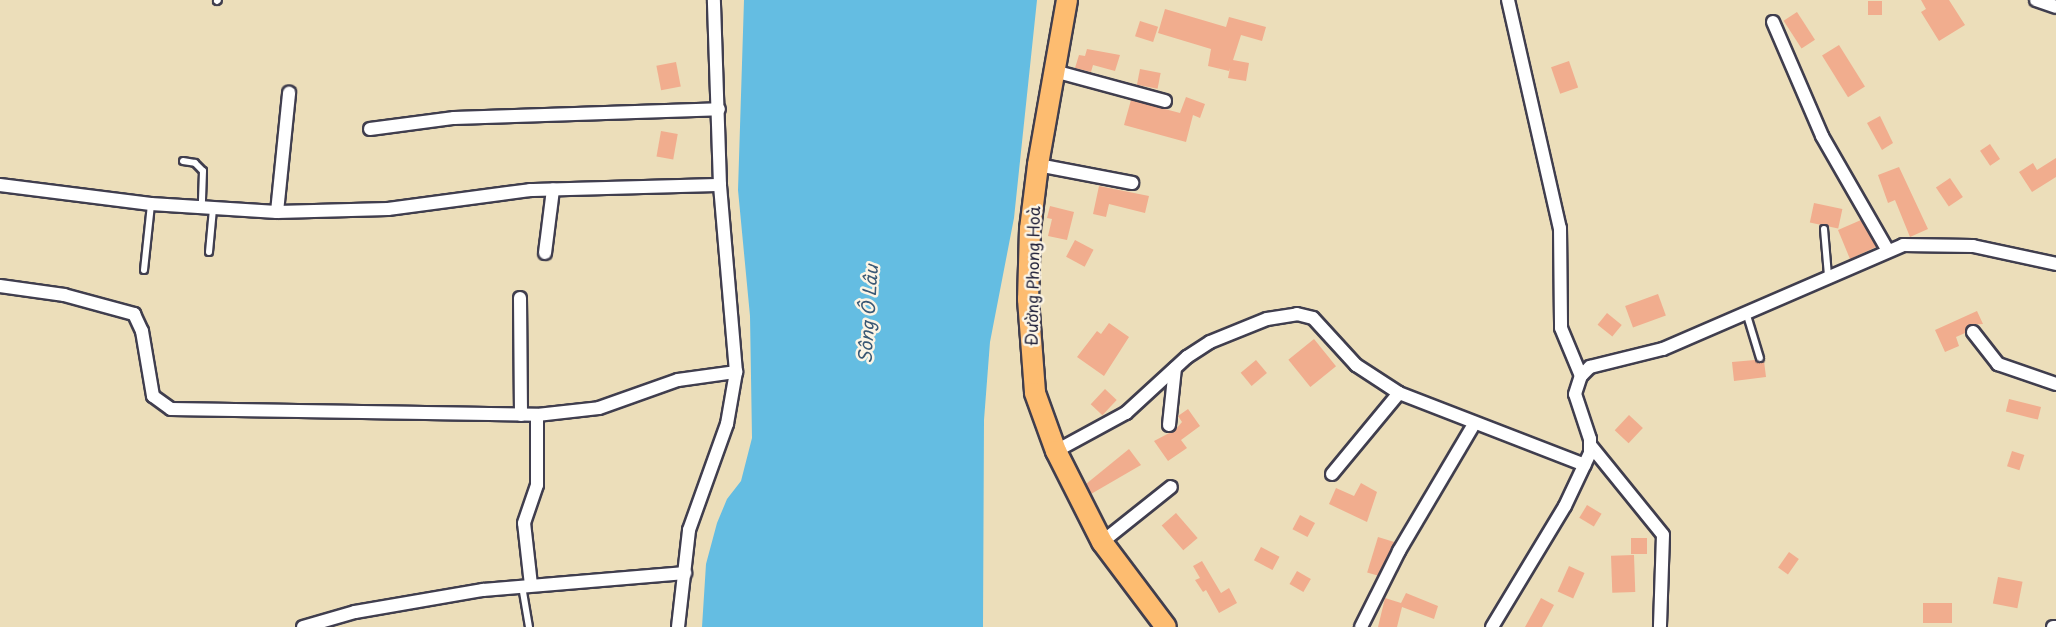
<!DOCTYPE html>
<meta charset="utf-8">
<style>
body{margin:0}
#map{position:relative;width:2056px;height:627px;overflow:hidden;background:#ecdeba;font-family:"Playpen Sans",sans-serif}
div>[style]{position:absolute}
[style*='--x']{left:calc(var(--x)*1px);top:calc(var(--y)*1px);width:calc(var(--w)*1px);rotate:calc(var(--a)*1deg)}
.water>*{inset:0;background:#64bde2}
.building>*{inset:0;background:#f1ad8e;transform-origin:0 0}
.roads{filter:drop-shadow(2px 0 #403e4e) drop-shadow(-2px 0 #403e4e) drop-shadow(0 2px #403e4e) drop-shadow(0 -2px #403e4e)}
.lane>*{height:6px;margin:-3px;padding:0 3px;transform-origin:3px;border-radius:3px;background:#fff}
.street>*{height:12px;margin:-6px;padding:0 6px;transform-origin:6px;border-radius:6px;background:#fff}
.primary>*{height:20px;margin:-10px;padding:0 10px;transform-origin:10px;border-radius:10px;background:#fdbc70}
span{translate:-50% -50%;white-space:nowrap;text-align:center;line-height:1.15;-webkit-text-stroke:5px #fcf5e5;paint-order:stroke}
.street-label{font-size:16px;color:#22223b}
.water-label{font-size:18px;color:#395875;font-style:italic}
</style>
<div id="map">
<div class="water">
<i style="clip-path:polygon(744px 0,1037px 0,1014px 218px,990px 342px,984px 420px,983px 627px,702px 627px,706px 564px,717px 523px,727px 499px,741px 481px,752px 438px,750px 316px,738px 190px)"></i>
</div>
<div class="building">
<i style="clip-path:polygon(1921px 0,1949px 0,1965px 25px,1939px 41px,1921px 12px,1926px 9px)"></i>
<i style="left:1868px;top:1px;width:14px;height:14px"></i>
<i style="clip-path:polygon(1165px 9px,1226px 27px,1229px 17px,1266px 27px,1262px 41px,1241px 35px,1233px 60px,1249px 63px,1246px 81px,1228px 78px,1230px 68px,1229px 71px,1208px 66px,1211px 49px,1158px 33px)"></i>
<i style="left:1797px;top:12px;width:33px;height:16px;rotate:57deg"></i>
<i style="left:1140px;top:21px;width:19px;height:16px;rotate:18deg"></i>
<i style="left:1839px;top:45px;width:49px;height:20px;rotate:58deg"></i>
<i style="clip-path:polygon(1087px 49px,1120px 55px,1115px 71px,1093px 65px,1091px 72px,1075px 68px,1079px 55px,1085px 56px)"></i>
<i style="left:1569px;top:61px;width:28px;height:19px;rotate:71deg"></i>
<i style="left:676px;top:62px;width:25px;height:20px;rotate:79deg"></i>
<i style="left:1140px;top:69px;width:21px;height:16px;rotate:11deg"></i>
<i style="clip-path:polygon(1186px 97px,1205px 104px,1200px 118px,1193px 115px,1186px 142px,1124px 125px,1131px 100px,1180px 113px)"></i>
<i style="clip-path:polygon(1880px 116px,1893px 143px,1882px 150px,1867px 123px)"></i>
<i style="left:661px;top:131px;width:17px;height:26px;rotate:10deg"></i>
<i style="left:1990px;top:144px;width:18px;height:12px;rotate:56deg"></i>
<i style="clip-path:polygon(2056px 158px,2056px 177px,2032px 192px,2019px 172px,2033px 163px,2037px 170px)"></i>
<i style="clip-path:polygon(1899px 167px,1928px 229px,1910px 237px,1895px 200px,1888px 203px,1878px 175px)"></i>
<i style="left:1950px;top:178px;width:23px;height:17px;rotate:56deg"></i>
<i style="clip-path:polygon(1099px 186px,1149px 196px,1145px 213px,1109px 204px,1106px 217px,1093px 214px)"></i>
<i style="left:1814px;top:203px;width:29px;height:20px;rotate:12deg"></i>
<i style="clip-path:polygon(1050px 206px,1074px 212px,1067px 240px,1048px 236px,1052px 219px,1047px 218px)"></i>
<i style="clip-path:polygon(1861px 220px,1876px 247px,1850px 259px,1838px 230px)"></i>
<i style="left:1075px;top:240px;width:21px;height:19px;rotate:28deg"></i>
<i style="left:1658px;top:294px;width:23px;height:35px;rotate:70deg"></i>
<i style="clip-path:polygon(1977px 311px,1983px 324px,1968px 325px,1965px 333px,1956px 337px,1959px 346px,1945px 352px,1935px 330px)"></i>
<i style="left:1607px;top:313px;width:19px;height:15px;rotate:39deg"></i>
<i style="clip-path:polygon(1109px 323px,1129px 337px,1104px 376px,1077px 357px,1097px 331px,1101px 334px)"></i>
<i style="left:1314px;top:339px;width:35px;height:33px;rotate:51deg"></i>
<i style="left:1256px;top:360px;width:17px;height:20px;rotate:50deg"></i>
<i style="clip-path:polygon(1755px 360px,1764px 361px,1766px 377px,1734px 381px,1732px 362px)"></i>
<i style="left:1105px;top:389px;width:16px;height:21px;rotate:43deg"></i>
<i style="left:2009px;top:399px;width:33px;height:13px;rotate:14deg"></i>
<i style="clip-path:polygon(1188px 409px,1200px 426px,1181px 440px,1187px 448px,1168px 461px,1154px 441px,1175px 430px,1182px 422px,1178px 416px)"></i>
<i style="left:1629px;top:415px;width:19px;height:21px;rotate:43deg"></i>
<i style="clip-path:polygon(1129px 449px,1141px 465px,1091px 494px,1086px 484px)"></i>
<i style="left:2012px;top:451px;width:13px;height:16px;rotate:18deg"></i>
<i style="clip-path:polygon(1361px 483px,1377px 492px,1367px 522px,1329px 504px,1336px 488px,1354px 496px)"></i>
<i style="left:1587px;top:505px;width:17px;height:15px;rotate:31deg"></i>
<i style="left:1176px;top:513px;width:33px;height:19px;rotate:49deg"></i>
<i style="left:1300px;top:515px;width:17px;height:16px;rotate:28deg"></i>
<i style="left:1378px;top:537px;width:17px;height:37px;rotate:17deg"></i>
<i style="left:1631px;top:538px;width:16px;height:16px"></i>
<i style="left:1261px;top:547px;width:21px;height:15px;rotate:28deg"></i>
<i style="left:1789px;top:552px;width:12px;height:19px;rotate:35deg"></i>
<i style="left:1634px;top:555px;width:37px;height:23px;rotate:88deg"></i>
<i style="clip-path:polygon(1202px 561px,1221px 593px,1229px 588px,1237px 603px,1219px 613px,1206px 590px,1203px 592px,1195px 580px,1200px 578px,1193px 566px)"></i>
<i style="left:1569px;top:566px;width:17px;height:28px;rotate:24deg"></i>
<i style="left:1297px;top:571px;width:16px;height:15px;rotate:30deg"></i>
<i style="left:1998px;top:577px;width:25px;height:27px;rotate:11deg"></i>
<i style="clip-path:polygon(1406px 593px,1438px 606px,1434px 619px,1402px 607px,1397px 627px,1378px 627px,1385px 598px,1401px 603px)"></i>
<i style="clip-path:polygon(1541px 598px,1554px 605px,1542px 627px,1525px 627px)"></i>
<i style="left:1952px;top:603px;width:20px;height:29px;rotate:90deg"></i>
</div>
<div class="roads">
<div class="lane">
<i style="--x:217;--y:1;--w:1;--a:-45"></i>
<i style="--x:183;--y:161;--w:12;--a:9"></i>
<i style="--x:195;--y:163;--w:11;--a:45"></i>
<i style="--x:203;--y:171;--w:37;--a:92"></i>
<i style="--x:1824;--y:229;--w:47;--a:85.1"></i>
<i style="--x:209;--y:252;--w:43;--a:-84.7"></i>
<i style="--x:144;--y:270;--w:66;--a:-83.9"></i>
<i style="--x:1746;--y:312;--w:48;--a:73.1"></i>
<i style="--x:522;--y:586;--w:42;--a:80.3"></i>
</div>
<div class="street">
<i style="--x:1508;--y:0;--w:234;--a:77.2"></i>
<i style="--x:1560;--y:228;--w:100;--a:89.4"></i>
<i style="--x:1561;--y:328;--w:52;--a:67.4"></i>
<i style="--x:2036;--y:0;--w:21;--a:19"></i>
<i style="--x:1773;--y:22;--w:124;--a:66.7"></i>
<i style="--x:1822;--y:136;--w:130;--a:60.1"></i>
<i style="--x:1054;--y:71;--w:115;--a:15.1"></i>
<i style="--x:370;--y:129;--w:85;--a:-7.5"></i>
<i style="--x:454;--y:118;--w:265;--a:-1.9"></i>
<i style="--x:1038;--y:165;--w:96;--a:10.8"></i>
<i style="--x:0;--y:185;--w:152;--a:7.2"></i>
<i style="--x:151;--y:204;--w:126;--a:3.6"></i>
<i style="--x:277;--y:212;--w:111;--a:-1.5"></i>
<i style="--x:388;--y:209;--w:143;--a:-7.6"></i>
<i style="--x:530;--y:190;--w:190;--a:-1.5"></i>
<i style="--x:277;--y:212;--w:120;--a:-84.2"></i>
<i style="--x:545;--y:253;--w:64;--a:-82.8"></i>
<i style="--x:0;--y:286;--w:65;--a:8"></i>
<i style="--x:64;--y:295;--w:73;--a:15.2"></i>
<i style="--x:134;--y:314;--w:19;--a:65"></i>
<i style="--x:142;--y:331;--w:66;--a:80.4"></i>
<i style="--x:153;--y:396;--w:22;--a:36"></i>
<i style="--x:171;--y:409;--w:366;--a:0.9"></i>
<i style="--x:537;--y:415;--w:62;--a:-6.4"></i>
<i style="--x:599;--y:408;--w:84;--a:-19.5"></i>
<i style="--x:678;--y:380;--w:59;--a:-7.9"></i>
<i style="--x:520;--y:298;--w:117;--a:89.5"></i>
<i style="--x:1973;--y:332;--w:41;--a:52"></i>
<i style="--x:1998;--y:364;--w:61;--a:19"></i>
<i style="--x:1169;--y:425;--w:57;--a:-84"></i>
<i style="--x:1591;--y:446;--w:114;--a:51"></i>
<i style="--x:1663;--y:535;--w:92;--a:91.9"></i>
<i style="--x:1056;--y:451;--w:80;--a:-28.5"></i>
<i style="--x:1126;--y:413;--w:83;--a:-42.6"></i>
<i style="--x:1187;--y:357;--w:27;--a:-33"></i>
<i style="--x:1210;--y:342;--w:61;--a:-22"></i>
<i style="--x:1267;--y:319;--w:30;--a:-9"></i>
<i style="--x:1297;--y:314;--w:16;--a:14"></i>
<i style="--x:1313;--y:318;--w:64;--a:47.5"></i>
<i style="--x:1356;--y:365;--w:51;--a:33.1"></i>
<i style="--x:1399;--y:393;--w:199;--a:21.2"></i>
<i style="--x:1332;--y:474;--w:105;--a:-50.4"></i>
<i style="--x:1102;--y:542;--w:88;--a:-38.6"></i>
<i style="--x:531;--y:585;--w:62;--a:-96.4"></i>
<i style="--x:524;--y:523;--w:40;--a:-71.1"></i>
<i style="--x:537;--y:485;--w:70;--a:-90"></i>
<i style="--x:303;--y:627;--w:54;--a:-16.1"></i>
<i style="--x:355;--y:612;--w:130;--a:-9.8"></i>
<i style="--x:483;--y:590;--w:203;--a:-4.8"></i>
<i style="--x:678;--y:627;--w:98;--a:-83.5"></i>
<i style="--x:689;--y:530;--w:113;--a:-70.3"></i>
<i style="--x:727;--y:424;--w:53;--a:-80.2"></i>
<i style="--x:736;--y:372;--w:188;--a:-94.9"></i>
<i style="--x:720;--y:185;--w:185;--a:-91.9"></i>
<i style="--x:1361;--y:627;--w:85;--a:-63.4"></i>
<i style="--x:1399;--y:551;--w:147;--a:-59.4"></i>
<i style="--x:1492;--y:627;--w:141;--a:-58.9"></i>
<i style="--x:1565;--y:506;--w:59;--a:-64.7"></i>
<i style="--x:1590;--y:453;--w:14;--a:-90"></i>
<i style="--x:1590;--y:439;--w:47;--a:-108.4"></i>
<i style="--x:1575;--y:394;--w:19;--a:-72"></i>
<i style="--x:1581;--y:376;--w:13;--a:-45"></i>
<i style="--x:1590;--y:367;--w:75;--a:-13.9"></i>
<i style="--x:1663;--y:349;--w:262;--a:-23.4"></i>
<i style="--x:1903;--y:245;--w:70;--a:0.8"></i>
<i style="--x:1973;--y:246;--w:85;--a:12.2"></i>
<i style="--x:2053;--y:627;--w:3;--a:0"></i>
</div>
<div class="primary">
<i style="--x:1067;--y:0;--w:168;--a:100"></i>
<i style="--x:1038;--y:165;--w:64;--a:97.1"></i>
<i style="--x:1030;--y:229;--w:70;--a:91.6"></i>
<i style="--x:1028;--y:299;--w:94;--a:85.7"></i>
<i style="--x:1035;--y:393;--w:62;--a:70.1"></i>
<i style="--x:1056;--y:451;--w:102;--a:63.2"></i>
<i style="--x:1102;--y:542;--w:106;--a:53"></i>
</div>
</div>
<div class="street-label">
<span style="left:1032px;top:276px;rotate:-89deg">Đường Phong Hoà</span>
</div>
<div class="water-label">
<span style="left:868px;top:314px;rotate:-86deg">Sông Ô Lâu</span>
</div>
</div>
